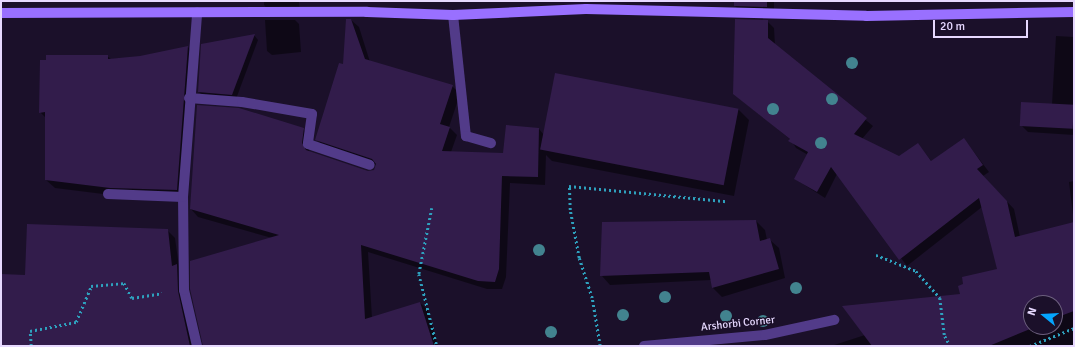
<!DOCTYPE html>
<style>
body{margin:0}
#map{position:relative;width:1075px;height:347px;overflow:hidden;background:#1b102a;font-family:Signika,sans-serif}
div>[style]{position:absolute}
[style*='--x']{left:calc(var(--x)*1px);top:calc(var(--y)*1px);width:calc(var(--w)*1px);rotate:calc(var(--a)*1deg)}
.shadow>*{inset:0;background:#0007}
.building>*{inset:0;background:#321c4b;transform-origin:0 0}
.path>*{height:2.5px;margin-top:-1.25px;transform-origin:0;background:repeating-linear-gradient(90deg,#2ea1be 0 2px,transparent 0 5px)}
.service>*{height:10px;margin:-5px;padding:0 5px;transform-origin:5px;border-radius:5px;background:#523b89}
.minor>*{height:10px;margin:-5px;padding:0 5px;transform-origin:5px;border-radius:5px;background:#523b89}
.secondary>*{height:10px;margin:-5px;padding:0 5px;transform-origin:5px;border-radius:5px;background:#9970ff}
.trees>*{width:12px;height:12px;margin:-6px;border-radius:50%;background:#42838f}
span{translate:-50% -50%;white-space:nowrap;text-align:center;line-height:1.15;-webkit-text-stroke:3px #1b102a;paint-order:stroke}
.street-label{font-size:11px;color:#e7d9ff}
.frame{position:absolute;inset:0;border:2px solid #e7d9ff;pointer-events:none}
.north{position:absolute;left:1023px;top:295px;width:40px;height:40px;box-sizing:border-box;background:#1b102a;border:1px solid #6d607f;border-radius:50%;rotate:288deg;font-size:11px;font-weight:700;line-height:16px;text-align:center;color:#e7d9ff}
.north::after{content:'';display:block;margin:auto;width:14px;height:18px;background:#05a5ff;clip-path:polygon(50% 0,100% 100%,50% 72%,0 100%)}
.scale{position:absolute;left:933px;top:20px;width:95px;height:18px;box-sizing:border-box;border:2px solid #e7d9ff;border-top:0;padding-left:5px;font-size:12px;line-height:14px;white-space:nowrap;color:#e7d9ff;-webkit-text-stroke:3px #1b102a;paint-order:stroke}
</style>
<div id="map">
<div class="shadow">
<i style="clip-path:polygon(264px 1px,299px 1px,300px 12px,271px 12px,264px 5px)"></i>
<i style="clip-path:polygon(735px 1px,774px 1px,774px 14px,742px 13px,735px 6px)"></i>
<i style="clip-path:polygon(265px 20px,295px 20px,299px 24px,301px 52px,272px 55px,267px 51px)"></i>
<i style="clip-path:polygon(351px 20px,359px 27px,370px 62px,452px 86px,460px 94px,449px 127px,457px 135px,451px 152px,503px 154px,539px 129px,544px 135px,738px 109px,749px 120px,734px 196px,552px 161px,546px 155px,545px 185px,510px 183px,506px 277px,502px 289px,487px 289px,368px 252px,372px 318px,420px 303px,428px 310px,438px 346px,204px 346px,272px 238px,198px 217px,191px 209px,303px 129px,311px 137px,309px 152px,368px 172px,375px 171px,377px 165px,324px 147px,316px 139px,344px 66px)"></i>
<i style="clip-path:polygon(evenodd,767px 21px,774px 28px,775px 45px,873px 126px,862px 139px,899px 157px,918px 144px,932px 162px,964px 139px,989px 172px,983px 176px,1014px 209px,1020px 237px,1074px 223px,1069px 182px,1074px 181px,1074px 346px,831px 346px,865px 335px,962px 294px,998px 270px,982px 207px,907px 266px,837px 174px,825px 198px,795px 179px,808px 155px,796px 148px,791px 140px,734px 94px,767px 21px,1031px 303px,1055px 303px,1055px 327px,1031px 327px,1031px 303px)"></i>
<i style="clip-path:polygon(254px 35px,258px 40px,236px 99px,203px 96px,199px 92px)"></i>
<i style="clip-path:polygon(1056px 36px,1074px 37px,1074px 135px,1028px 132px,1021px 125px,1052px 104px)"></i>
<i style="clip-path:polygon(188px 47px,196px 56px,186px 199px,119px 196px,55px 188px,46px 180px,46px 118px,40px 112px,107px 56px,111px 59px,141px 57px)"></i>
<i style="clip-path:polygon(756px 221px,765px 230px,767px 240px,770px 240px,779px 248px,785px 278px,722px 297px,713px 288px,711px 280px,610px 285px,602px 276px)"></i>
<i style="clip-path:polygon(167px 230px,175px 238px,179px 267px,185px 273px,196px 346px,1px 346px,1px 275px,26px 276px)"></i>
</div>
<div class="building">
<i style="clip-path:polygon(734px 1px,767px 1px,767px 7px,734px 6px)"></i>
<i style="clip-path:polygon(346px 19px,351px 19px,365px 59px,453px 85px,440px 124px,450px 127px,442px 151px,503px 153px,506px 125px,539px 128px,538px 177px,502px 176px,499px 269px,495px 282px,478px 281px,361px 245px,365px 319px,420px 302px,434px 346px,203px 346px,190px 289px,190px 261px,279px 235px,190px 209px,197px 105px,239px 108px,304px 128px,302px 143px,306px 150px,368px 171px,374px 170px,376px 164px,372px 159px,315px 140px,339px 63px,343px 64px)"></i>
<i style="clip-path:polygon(735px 19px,768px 20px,768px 38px,867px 118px,854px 134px,899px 156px,918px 143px,931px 161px,964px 138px,983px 165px,977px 169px,1007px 201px,1015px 237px,1074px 222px,1074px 311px,1055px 318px,1055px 303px,1031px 303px,1031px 327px,1035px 327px,989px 346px,872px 346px,842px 306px,960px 294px,958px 286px,963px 284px,962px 277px,997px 269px,979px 198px,899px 260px,831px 167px,817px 192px,794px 179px,808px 152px,788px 141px,790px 139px,733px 94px)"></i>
<i style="clip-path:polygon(255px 34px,232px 95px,198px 92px,201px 44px)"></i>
<i style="clip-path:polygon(188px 46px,177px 190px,110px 188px,45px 180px,45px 112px,39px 113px,40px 60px,46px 60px,46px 55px,108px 55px,108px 59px,140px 56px)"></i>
<i style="left:555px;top:73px;width:187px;height:78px;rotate:11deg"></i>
<i style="left:1021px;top:102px;width:53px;height:24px;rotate:3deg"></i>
<i style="clip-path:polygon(756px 220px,760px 241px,770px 238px,779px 269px,712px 288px,709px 272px,600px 276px,602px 222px)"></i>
<i style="clip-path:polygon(27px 224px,168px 229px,172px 266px,177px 264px,178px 291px,190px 346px,1px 346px,1px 274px,25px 275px)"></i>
</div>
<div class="path">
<i style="--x:432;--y:208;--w:67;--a:101.1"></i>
<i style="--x:419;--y:274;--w:74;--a:76"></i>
<i style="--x:876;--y:255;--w:43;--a:21.8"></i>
<i style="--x:916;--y:271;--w:36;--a:48"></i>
<i style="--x:940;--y:298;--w:38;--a:83"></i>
<i style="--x:945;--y:336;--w:11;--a:63"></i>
<i style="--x:31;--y:346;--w:15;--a:-94"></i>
<i style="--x:30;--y:331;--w:47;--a:-11.1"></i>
<i style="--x:76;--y:322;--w:39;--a:-67"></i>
<i style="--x:91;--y:286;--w:33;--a:-5"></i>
<i style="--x:124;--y:283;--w:17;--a:62"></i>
<i style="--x:132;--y:298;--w:30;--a:-9"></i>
<i style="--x:600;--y:346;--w:49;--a:-99.5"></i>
<i style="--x:592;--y:298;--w:42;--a:-108"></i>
<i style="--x:579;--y:258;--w:49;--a:-100.6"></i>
<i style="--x:570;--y:210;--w:24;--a:-92"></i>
<i style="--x:569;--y:186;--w:158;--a:5.5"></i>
<i style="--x:1030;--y:346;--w:48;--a:-22.2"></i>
</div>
<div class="service">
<i style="--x:453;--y:15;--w:122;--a:83.9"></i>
<i style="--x:466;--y:136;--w:26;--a:16"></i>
<i style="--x:189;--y:98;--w:53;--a:4.3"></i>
<i style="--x:242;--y:102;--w:71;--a:9.7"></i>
<i style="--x:312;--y:114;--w:30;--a:98"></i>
<i style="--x:308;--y:144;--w:65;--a:18.7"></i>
<i style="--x:108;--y:194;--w:75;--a:2.3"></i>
</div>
<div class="minor">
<i style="--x:197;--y:346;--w:57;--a:-103.1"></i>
<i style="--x:184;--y:290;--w:93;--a:-90.6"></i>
<i style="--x:183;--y:197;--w:185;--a:-85.6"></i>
<i style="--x:644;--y:346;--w:121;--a:-5.2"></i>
<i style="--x:765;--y:335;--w:71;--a:-12.3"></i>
</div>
<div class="secondary">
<i style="--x:1;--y:13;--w:366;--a:-0.2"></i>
<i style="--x:367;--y:12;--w:86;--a:2"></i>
<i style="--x:453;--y:15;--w:133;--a:-2.6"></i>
<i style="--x:586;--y:9;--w:280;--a:1.4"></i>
<i style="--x:866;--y:16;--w:208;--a:-1.1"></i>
</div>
<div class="trees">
<i style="left:852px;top:63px"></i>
<i style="left:832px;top:99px"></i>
<i style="left:773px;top:109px"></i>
<i style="left:821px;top:143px"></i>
<i style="left:539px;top:250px"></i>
<i style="left:796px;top:288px"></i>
<i style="left:665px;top:297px"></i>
<i style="left:623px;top:315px"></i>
<i style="left:726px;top:316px"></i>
<i style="left:763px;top:321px"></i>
<i style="left:551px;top:332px"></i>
</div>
<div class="street-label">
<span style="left:738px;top:324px;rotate:-6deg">Arshorbi Corner</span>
</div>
<div class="frame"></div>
<div class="north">N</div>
<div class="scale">20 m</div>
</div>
